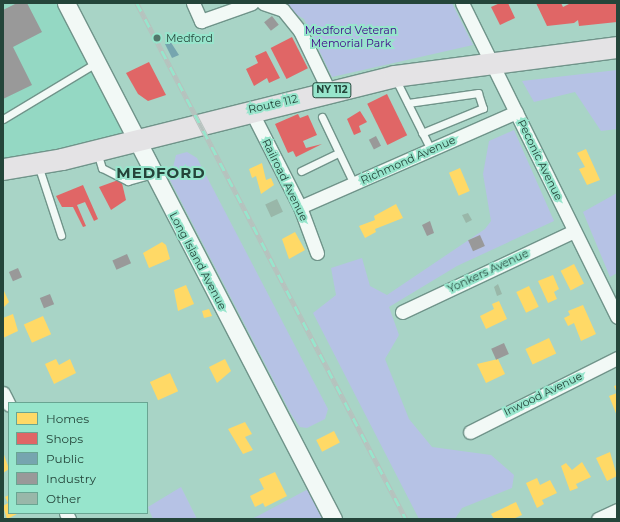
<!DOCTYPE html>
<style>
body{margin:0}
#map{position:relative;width:620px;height:522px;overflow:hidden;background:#a8d4c6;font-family:Montserrat,sans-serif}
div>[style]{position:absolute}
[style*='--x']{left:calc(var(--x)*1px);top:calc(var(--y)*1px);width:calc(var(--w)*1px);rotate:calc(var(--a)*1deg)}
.built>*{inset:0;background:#94d8c3}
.green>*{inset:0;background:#b6c2e5}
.homes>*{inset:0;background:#ffd966;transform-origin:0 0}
.shops>*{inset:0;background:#e06666;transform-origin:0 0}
.public>*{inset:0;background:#76a5af}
.industry>*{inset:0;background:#999;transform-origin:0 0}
.building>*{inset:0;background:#99b7a9;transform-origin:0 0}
.roads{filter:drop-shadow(1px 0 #70948a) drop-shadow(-1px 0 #70948a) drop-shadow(0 1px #70948a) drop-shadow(0 -1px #70948a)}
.service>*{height:7px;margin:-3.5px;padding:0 3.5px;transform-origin:3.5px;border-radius:3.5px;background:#f2f9f6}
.minor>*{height:13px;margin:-6.5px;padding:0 6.5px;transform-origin:6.5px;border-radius:6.5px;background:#f2f9f6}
.tertiary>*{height:17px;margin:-8.5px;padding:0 8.5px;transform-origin:8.5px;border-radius:8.5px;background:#f2f9f6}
.primary>*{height:21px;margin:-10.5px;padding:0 10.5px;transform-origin:10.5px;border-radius:10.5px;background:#e4e3e5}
.rail>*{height:4.5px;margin-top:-2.25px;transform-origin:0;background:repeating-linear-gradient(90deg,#97e5cc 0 9px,#b6c2be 0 18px);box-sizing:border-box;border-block:1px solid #b6c2be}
.dots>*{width:11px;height:11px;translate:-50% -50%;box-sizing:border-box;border:2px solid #97e5cc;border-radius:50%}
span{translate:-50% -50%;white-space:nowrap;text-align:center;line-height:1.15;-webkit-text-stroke:4px #97e5cc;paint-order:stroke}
.shield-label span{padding:1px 3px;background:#97e5cc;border:1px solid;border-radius:3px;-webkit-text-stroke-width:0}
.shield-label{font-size:10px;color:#24453a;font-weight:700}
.park-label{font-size:11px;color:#3e0588}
.poi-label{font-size:11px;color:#24453a}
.left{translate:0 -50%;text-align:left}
.street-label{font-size:11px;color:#24453a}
.district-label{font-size:15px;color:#24453a;font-weight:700;letter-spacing:1px}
.frame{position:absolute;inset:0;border:4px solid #24453a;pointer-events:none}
.legend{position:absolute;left:8px;top:402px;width:140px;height:112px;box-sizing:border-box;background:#97e5cc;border:1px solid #69a592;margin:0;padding:5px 7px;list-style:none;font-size:12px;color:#24453a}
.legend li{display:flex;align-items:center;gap:8px;height:20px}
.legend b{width:20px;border:1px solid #69a592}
</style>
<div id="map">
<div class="built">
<i style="clip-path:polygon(3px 3px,66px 3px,136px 139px,3px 168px)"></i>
</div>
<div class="green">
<i style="clip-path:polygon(276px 3px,452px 3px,473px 45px,332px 77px,304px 19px)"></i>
<i style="clip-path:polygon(617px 70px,617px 129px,601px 131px,575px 92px,534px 102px,522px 81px)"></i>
<i style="clip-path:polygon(514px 130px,554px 221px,457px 266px,389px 307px,399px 335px,385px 359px,409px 419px,432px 447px,491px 455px,514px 475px,512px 488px,462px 508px,455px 519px,419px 519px,313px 313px,336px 295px,331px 268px,362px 258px,370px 286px,387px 295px,485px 229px,491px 221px,483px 174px,489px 141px)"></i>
<i style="clip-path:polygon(187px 152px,197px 158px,328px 409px,325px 419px,307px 428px,300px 427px,291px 414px,170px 180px,176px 155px)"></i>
<i style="clip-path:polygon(617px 193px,617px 273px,610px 277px,583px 212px)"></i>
<i style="clip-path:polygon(181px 487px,197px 519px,153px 519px,148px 507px)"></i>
<i style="clip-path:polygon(312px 487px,323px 518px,252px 519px)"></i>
</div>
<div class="homes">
<i style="clip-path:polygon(586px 149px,600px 180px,587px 185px,579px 169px,585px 167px,577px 153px)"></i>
<i style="clip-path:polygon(262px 163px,266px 180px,271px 178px,274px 185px,261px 194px,256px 176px,252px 178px,249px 169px)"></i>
<i style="left:460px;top:168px;width:25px;height:12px;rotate:67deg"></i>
<i style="clip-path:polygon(396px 204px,403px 218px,375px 229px,376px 232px,365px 238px,359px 226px,375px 220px,374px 216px)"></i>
<i style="clip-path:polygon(295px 232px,305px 250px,289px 259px,282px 239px)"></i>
<i style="clip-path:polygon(162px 242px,166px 245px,170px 259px,149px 268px,143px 253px)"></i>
<i style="left:574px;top:264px;width:22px;height:15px;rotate:63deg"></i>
<i style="clip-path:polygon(553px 275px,559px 289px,554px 292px,557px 299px,548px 303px,538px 281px)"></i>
<i style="clip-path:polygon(186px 285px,194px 304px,178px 311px,174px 290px)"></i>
<i style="left:529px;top:286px;width:23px;height:14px;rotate:65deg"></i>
<i style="clip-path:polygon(4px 291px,9px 302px,3px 308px,3px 292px)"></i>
<i style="clip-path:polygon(499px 301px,507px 319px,486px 329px,480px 316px,494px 309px,492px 304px)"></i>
<i style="clip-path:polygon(583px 305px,596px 334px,581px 341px,574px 323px,568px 326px,564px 318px,570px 315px,568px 311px)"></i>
<i style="clip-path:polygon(209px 309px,212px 316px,204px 318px,202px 311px)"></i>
<i style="clip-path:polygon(13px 314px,18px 331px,3px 338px,3px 318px)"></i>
<i style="left:43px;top:316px;width:20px;height:21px;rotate:66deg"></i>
<i style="left:549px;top:338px;width:17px;height:26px;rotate:65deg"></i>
<i style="clip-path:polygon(56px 359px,59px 365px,70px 359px,76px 373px,54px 384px,45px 364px)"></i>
<i style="clip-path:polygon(225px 359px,231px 371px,217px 383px,209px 367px)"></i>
<i style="clip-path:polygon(498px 359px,505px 374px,486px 383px,477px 364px)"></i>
<i style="left:170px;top:373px;width:20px;height:22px;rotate:66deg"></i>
<i style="clip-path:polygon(617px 385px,617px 416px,609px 396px,617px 393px,614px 386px)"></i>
<i style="clip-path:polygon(245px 422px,252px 434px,245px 437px,253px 450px,243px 454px,228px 429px)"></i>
<i style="left:334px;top:431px;width:13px;height:20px;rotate:63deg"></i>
<i style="clip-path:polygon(3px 452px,9px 469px,3px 473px)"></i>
<i style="clip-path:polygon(610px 452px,617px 476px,607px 481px,596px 458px)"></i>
<i style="clip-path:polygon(582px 462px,591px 477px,576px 484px,578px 488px,570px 491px,561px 466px,566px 463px,572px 470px)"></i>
<i style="clip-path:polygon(275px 472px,287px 496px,265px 507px,263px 503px,255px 507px,250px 496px,264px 489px,259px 479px)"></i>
<i style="clip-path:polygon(537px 478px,540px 485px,550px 480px,557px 493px,542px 500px,544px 504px,537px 508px,526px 483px)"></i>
<i style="clip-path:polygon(9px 495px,9px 513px,19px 513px,7px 519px,3px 506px,8px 503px,5px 497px)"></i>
<i style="clip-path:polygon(516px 502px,522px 515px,513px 519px,494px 519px,491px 514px)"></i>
</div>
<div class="shops">
<i style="clip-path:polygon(500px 3px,508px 3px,515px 18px,500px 25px,491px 7px)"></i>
<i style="clip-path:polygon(536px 3px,561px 3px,563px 7px,571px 3px,617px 3px,617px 22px,579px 26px,578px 20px,574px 23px,547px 26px)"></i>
<i style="left:292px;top:37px;width:35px;height:24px;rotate:63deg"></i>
<i style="clip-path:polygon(266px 51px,280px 78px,269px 83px,267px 78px,254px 86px,246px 69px,258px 63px,255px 56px)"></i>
<i style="clip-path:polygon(149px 62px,166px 95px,148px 101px,138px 94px,126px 73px)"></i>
<i style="left:387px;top:94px;width:46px;height:22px;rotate:64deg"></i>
<i style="clip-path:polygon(360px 111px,367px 122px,359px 126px,361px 132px,354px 135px,347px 119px)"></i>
<i style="clip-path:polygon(298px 114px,300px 118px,308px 115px,317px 135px,303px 141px,306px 148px,322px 144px,296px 157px,293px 151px,288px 153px,275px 124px)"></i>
<i style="clip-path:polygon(121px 179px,126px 200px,111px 210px,99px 187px)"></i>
<i style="clip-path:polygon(83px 185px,98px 219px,94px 221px,85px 202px,77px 205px,86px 226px,83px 227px,73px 207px,62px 207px,56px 196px)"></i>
</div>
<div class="public">
<i style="clip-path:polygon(170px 41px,179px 55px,172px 58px,165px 44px)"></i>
</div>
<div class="industry">
<i style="clip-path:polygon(17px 3px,27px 3px,42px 32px,13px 47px,32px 85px,3px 99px,3px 10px)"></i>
<i style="left:272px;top:16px;width:11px;height:10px;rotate:52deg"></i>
<i style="left:376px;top:136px;width:11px;height:8px;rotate:63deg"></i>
<i style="clip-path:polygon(430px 221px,434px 233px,427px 236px,422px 225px)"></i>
<i style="left:480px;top:235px;width:12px;height:13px;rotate:66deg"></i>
<i style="left:127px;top:254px;width:10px;height:16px;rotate:66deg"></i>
<i style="left:18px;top:268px;width:10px;height:10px;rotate:66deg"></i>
<i style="left:50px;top:294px;width:11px;height:11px;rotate:68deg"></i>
<i style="left:504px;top:343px;width:12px;height:14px;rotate:66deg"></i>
</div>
<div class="building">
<i style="left:277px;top:199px;width:14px;height:13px;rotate:65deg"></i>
<i style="clip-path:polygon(468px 213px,472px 220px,466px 223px,462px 215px)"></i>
<i style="clip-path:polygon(498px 284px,502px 294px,497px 296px,494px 287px)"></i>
</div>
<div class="roads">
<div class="service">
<i style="--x:395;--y:78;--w:80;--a:63.4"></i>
<i style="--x:408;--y:103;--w:71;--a:-8.1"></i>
<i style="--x:478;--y:93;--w:16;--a:72"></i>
<i style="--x:483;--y:108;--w:66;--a:157.7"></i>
<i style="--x:322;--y:117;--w:74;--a:64.5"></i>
<i style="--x:3;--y:119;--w:109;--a:-31.1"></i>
<i style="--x:97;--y:152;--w:17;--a:73"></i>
<i style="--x:102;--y:168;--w:29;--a:27"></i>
<i style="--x:128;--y:181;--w:26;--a:-16"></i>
<i style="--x:38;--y:165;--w:74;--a:71.8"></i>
<i style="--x:301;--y:171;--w:41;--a:-25.9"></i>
</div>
<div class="minor">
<i style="--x:193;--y:3;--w:20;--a:66"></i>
<i style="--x:201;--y:21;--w:54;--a:-19.4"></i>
<i style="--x:263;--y:3;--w:21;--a:19"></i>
<i style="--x:283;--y:10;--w:27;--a:51"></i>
<i style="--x:300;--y:31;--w:67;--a:64.2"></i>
<i style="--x:462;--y:3;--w:350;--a:63.7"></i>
<i style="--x:250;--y:109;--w:110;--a:63"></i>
<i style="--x:300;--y:207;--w:49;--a:69.7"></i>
<i style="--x:300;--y:207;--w:236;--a:-23.7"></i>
<i style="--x:402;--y:312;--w:190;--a:-25.2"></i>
<i style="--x:3;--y:393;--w:13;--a:63"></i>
<i style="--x:470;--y:432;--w:165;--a:-26.7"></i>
<i style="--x:66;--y:513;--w:7;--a:63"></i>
<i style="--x:598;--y:519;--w:21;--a:-25"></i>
</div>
<div class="tertiary">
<i style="--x:66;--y:3;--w:581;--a:62.64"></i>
</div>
<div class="primary">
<i style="--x:3;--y:169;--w:60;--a:-9.6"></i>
<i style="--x:62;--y:159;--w:342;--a:-14"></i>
<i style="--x:394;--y:76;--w:225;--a:-7.4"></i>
</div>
</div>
<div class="rail">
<i style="--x:137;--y:3;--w:582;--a:62.47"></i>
</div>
<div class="dots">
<i style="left:157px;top:38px;background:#52776b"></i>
</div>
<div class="shield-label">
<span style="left:332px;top:90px">NY 112</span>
</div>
<div class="park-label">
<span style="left:351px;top:37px">Medford Veteran<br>Memorial Park</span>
</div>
<div class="poi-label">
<span class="left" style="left:166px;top:38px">Medford</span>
</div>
<div class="street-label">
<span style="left:273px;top:104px;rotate:-13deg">Route 112</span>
<span style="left:408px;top:160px;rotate:-24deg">Richmond Avenue</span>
<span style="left:540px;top:160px;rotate:64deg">Peconic Avenue</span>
<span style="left:285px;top:180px;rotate:64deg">Railroad Avenue</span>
<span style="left:198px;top:261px;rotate:62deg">Long Island Avenue</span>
<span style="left:488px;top:271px;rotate:-25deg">Yonkers Avenue</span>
<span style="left:543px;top:394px;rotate:-26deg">Inwood Avenue</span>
</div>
<div class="district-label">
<span style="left:161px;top:173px">MEDFORD</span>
</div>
<div class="frame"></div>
<ul class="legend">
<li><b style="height:11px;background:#ffd966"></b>Homes</li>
<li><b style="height:11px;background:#e06666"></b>Shops</li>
<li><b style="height:11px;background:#76a5af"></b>Public</li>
<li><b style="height:11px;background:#999"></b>Industry</li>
<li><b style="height:11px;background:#99b7a9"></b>Other</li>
</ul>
</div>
